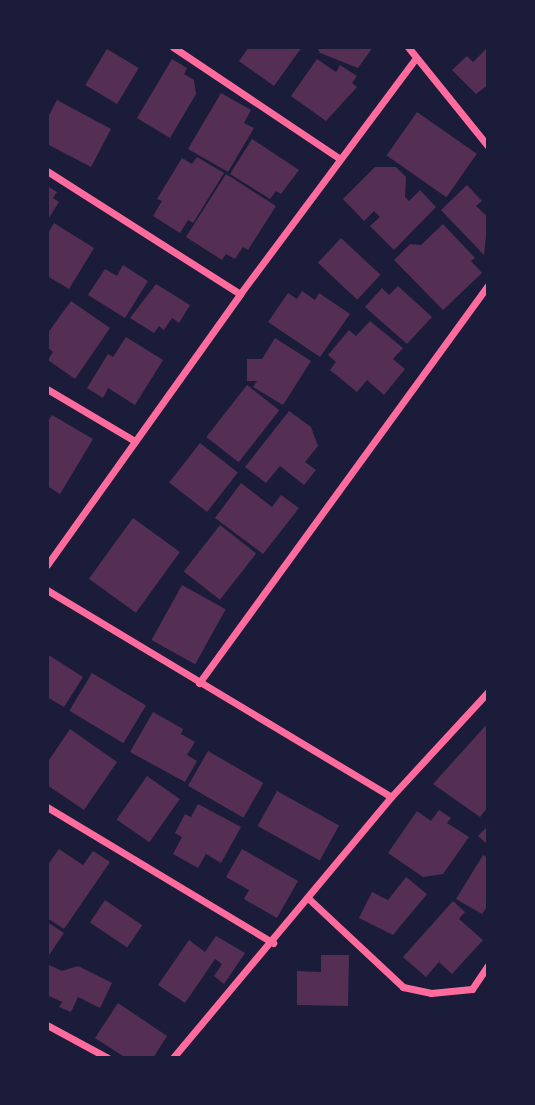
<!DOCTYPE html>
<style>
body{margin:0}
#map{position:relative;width:535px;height:1105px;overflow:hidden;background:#1b1b3a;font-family:"PT Sans",sans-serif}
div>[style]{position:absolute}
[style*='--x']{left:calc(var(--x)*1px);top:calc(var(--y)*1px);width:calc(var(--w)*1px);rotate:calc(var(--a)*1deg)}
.building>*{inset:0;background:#542f53;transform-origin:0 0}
.minor>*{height:7px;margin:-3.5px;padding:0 3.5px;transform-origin:3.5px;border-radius:3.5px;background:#ff6b9d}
span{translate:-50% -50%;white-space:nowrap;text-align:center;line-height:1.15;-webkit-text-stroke:5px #1b1b3a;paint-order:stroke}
.frame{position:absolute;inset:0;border:49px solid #1b1b3a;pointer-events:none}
</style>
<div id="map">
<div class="building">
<i style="clip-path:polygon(249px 47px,302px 47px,274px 86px,239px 61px)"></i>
<i style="clip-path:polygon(317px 47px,373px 47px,358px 68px,320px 53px)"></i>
<i style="clip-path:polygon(488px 47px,488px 85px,476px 94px,452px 70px,467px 56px,473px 62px)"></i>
<i style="left:107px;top:49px;width:37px;height:42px;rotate:31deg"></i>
<i style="clip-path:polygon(172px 59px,187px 68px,184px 74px,194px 80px,196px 94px,170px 138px,137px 118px)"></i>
<i style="clip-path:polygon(317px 59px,336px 72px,340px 65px,357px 76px,352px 83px,357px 87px,326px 121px,291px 96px)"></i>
<i style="clip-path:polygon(221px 93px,251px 110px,244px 123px,254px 128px,228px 172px,188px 149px)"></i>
<i style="clip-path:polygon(57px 100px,111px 129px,91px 167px,47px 144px,47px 119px)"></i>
<i style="left:417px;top:112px;width:73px;height:53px;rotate:35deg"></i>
<i style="clip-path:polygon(252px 139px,299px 170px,281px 194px,276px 191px,270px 199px,230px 174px)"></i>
<i style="clip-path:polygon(197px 157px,224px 173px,193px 223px,188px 220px,180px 233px,153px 216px,162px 201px,157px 199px,182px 158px,192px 164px)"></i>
<i style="clip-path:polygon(375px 167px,396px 167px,406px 177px,405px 197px,409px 201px,420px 190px,436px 207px,394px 250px,370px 226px,380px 217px,374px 211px,364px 221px,343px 199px)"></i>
<i style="clip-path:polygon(226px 174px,276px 206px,248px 250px,243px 247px,235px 259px,226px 254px,222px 260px,186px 237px)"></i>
<i style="clip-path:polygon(467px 185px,482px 201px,476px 206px,488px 217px,484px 255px,441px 210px)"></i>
<i style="clip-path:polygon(47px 186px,57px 192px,53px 198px,59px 202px,47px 221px)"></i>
<i style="clip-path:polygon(54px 223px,94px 248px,69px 289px,47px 276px,47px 235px)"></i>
<i style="clip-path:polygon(443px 224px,475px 258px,471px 261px,482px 273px,443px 310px,394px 260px,410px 244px,421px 245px)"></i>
<i style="left:341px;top:238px;width:54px;height:34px;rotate:43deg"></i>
<i style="clip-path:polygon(123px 265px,148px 281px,125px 318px,88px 295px,105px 269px,117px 276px)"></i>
<i style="clip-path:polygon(156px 284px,190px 305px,179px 323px,172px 318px,164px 330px,159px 326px,154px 333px,130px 318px)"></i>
<i style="clip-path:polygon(398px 286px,432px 317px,407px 344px,365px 307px,382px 288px,389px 295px)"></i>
<i style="clip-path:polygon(302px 291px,315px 300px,319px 293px,350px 314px,320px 357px,268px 322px,288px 293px,297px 299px)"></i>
<i style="clip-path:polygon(71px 301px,110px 328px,75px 379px,48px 360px,53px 352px,47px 347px,47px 334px)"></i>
<i style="clip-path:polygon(370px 321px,403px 348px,393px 359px,405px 369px,384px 395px,367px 380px,357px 392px,330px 370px,336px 362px,328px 355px,349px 330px,356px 336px)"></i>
<i style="clip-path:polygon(126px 337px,163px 360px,135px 405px,108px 388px,103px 398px,87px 388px,108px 354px,113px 357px)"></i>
<i style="clip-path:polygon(275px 338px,311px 361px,283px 405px,253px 387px,257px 381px,247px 381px,247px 359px,262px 359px)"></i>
<i style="left:247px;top:385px;width:41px;height:66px;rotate:38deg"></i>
<i style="clip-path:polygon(289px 411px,311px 427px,318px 446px,305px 462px,316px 470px,304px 485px,280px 466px,266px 483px,245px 467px)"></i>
<i style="clip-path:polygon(52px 415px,93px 439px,60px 494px,47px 486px,47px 423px)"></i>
<i style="left:200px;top:443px;width:48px;height:50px;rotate:38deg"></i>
<i style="clip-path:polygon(241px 483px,272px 507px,281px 495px,299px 508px,263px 554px,215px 518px)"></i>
<i style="left:133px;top:518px;width:58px;height:75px;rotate:36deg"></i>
<i style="left:220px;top:525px;width:46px;height:59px;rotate:38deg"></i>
<i style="left:182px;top:585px;width:50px;height:63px;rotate:29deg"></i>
<i style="clip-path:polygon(47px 654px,83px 677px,64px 707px,47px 697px)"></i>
<i style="left:92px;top:673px;width:63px;height:44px;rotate:31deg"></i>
<i style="clip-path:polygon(153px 712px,183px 729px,181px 734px,195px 742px,187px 755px,197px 761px,185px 782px,130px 752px)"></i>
<i style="clip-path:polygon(488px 723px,488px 807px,480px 817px,433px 784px)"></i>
<i style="clip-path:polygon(70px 729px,117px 762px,84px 810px,47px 785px,47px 763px)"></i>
<i style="left:208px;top:751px;width:64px;height:40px;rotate:30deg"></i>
<i style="left:147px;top:776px;width:40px;height:53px;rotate:35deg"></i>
<i style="left:277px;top:791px;width:71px;height:40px;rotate:29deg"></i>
<i style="clip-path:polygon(198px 804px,241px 827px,221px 863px,206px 854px,198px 868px,173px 854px,182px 837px,175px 833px,185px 814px,191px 817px)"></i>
<i style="clip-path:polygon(439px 810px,451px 818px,447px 823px,469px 837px,443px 874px,423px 877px,388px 853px,417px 811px,431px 821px)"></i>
<i style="clip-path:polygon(488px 826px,488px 845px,478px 836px)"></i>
<i style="clip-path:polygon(59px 849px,83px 865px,93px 851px,110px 862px,64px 929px,47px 918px,47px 866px)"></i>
<i style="clip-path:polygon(242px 849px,298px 881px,277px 918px,244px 899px,249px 890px,226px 877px)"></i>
<i style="clip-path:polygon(483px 855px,488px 858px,488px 905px,482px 914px,456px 899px)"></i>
<i style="clip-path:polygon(406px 877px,427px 894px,393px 935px,359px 918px,372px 892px,388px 900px)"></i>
<i style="left:105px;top:900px;width:45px;height:27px;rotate:34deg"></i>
<i style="clip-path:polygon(453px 901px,465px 912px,459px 919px,483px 940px,452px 974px,439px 962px,426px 977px,403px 957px)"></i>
<i style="clip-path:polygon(47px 922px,64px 933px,47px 958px)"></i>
<i style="clip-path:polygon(216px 936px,245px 953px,224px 984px,214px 976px,222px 964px,215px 959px,185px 1003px,158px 985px,189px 940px,205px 952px)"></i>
<i style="clip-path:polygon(321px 955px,349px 955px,348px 1006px,297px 1005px,297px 971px,321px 972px)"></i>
<i style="clip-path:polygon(47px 964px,62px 971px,78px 966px,112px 983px,100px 1008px,78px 997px,71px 1012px,59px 1007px,62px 1002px,47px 995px)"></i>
<i style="clip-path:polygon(118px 1003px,167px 1036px,153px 1058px,126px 1058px,95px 1038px)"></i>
</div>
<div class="minor">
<i style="--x:173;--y:47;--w:201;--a:33.8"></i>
<i style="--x:408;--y:47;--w:127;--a:51.1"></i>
<i style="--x:47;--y:171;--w:229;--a:32.5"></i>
<i style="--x:47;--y:389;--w:102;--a:30.6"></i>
<i style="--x:47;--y:565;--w:333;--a:-54.5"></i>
<i style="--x:240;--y:294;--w:294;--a:-53.3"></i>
<i style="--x:47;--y:590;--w:401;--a:31"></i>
<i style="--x:391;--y:797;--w:340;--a:129.9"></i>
<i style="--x:199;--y:683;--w:492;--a:-54"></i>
<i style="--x:391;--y:797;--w:143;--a:-47.3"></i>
<i style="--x:47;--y:807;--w:264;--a:31"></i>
<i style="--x:309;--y:899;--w:129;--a:43.1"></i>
<i style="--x:403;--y:987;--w:29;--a:12"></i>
<i style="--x:431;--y:993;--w:41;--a:-5.6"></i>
<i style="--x:472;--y:989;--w:29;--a:-56"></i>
<i style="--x:47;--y:1025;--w:69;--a:28.4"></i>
</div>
<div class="frame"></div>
</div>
